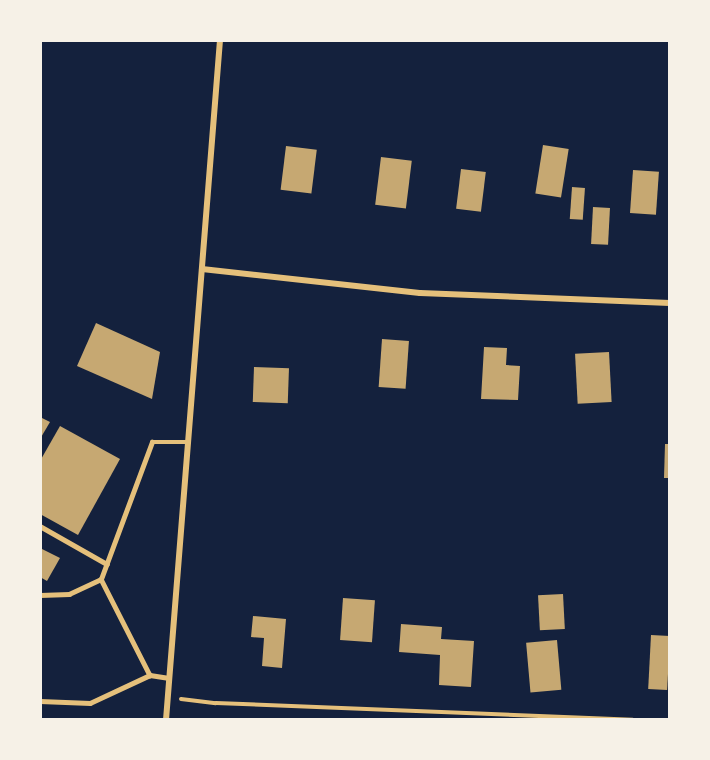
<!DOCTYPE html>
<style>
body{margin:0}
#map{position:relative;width:710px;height:760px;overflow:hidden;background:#14213d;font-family:Mulish,sans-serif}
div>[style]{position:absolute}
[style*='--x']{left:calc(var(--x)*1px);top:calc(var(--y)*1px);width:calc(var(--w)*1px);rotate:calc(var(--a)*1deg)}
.building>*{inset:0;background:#c6a872;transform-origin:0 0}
.path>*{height:4px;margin:-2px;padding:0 2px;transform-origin:2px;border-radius:2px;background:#e5c07b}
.service>*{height:4.5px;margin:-2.25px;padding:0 2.25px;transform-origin:2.25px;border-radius:2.25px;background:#e5c07b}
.minor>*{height:6px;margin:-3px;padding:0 3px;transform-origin:3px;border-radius:3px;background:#e5c07b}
span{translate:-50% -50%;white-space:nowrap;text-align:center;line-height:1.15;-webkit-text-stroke:6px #f6f1e7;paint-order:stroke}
.frame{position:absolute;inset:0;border:42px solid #f6f1e7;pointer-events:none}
</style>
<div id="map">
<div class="building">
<i style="left:543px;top:145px;width:26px;height:49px;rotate:9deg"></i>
<i style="left:286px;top:146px;width:31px;height:44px;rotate:7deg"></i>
<i style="left:381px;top:157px;width:31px;height:48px;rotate:7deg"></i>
<i style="left:461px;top:169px;width:25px;height:40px;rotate:7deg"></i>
<i style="left:633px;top:170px;width:26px;height:43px;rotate:4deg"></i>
<i style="left:572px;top:187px;width:13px;height:32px;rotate:4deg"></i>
<i style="left:593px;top:207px;width:17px;height:37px;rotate:3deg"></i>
<i style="clip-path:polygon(96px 323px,160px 352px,152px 399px,77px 366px)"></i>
<i style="left:382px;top:339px;width:27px;height:48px;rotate:4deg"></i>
<i style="clip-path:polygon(484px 347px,507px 348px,506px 365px,520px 366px,518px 400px,481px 399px)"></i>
<i style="left:609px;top:352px;width:50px;height:34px;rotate:87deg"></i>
<i style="left:254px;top:367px;width:35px;height:35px;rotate:2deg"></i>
<i style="clip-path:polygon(40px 417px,50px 422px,40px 439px)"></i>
<i style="clip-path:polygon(60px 426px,120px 459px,78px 535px,40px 514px,40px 461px)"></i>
<i style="clip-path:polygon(665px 444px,670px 444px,670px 478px,664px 478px)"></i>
<i style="clip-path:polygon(40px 548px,60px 558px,47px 581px,40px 577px)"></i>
<i style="left:563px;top:594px;width:35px;height:25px;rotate:87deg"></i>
<i style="left:343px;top:598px;width:32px;height:42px;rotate:4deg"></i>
<i style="clip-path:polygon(253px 616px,286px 619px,282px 668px,262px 666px,264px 638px,251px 637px)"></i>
<i style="clip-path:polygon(401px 624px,442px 627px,441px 639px,474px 641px,471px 687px,439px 685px,440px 655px,399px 652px)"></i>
<i style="left:651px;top:635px;width:19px;height:54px;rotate:3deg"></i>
<i style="left:557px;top:640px;width:50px;height:31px;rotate:85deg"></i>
</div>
<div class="path">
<i style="--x:181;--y:699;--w:35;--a:7"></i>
<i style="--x:216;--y:703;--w:417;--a:2.3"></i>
</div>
<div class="service">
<i style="--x:40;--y:526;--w:77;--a:29.6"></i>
<i style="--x:101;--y:579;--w:146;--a:-69.6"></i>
<i style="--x:152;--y:442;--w:36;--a:0"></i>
<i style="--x:40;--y:595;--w:29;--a:-2"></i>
<i style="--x:69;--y:594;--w:35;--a:-25"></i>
<i style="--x:101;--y:579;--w:108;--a:63"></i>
<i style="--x:40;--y:701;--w:50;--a:2.3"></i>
<i style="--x:90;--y:703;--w:66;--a:-25"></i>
<i style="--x:150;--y:675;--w:19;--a:9"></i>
</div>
<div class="minor">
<i style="--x:202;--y:269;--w:219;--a:6.3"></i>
<i style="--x:420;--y:293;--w:250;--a:2.3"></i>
<i style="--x:166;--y:720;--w:682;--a:-85.46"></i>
</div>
<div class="frame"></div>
</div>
